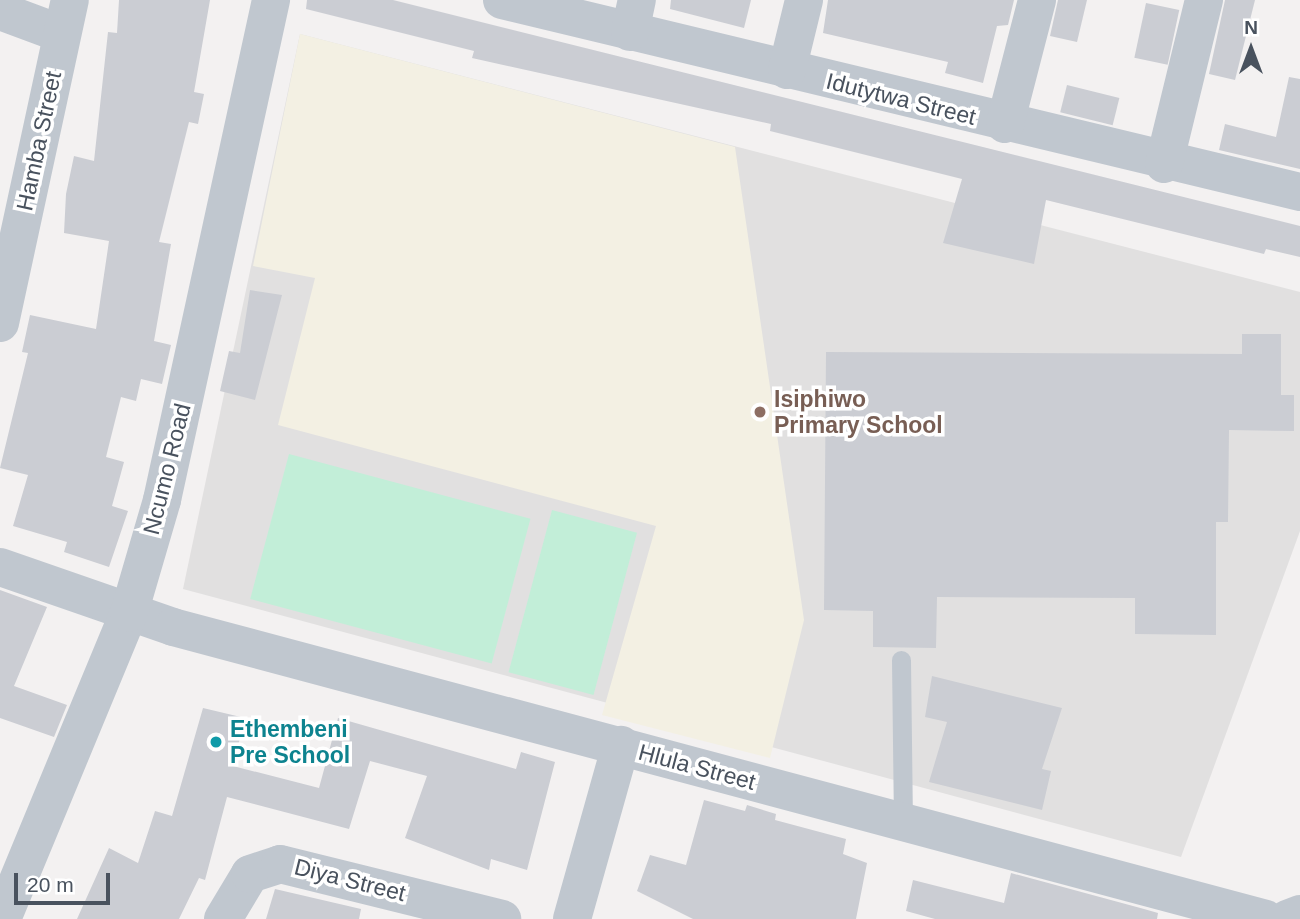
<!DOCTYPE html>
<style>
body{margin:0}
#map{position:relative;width:1300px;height:919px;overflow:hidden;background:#f3f1f1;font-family:Arial,sans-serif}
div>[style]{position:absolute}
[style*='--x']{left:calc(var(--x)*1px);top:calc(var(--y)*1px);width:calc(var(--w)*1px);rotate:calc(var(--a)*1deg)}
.education>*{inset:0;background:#e1e0e0}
.green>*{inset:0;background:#c2eed8;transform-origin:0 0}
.sand>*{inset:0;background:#f3f0e3}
.building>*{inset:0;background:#cbcdd3;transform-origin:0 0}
.lane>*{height:19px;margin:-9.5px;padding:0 9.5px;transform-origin:9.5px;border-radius:9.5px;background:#c0c7cf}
.street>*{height:38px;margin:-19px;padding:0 19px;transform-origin:19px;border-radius:19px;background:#c0c7cf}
.dots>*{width:19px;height:19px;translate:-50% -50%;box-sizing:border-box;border:4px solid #fff;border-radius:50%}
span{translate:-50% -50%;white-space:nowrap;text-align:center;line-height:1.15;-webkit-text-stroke:7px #fff;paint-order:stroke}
.street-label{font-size:23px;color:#49525e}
.education-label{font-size:23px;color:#785e54;font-weight:700}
.left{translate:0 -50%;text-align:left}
.culture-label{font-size:23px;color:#0d838f;font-weight:700}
.north{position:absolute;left:1216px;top:14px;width:70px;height:70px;-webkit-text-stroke:5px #fff;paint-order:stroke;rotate:0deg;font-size:19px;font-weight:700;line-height:28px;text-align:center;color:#49525e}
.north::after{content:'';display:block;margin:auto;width:24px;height:32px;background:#49525e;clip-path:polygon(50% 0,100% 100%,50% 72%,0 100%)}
.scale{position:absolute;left:14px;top:873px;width:96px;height:32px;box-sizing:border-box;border:4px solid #49525e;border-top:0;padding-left:9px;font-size:21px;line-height:24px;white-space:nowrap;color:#49525e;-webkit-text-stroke:5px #fff;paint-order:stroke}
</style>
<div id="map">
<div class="education">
<i style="clip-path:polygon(300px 34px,1300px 292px,1300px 531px,1181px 857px,183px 589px)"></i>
</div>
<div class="green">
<i style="left:289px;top:454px;width:250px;height:150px;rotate:15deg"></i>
<i style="left:552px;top:510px;width:88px;height:168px;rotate:15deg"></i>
</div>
<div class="sand">
<i style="clip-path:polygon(300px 34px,735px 147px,804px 620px,770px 758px,602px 715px,656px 526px,278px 425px,315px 278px,253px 266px)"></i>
</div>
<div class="building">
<i style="clip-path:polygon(119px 0,210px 0,194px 92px,204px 94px,198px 124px,189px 122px,159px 242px,171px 244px,154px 341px,171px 345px,162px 384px,141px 379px,136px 401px,121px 397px,106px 457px,124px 462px,112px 506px,128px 511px,109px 567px,64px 552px,67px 542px,13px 526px,28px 475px,0 468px,28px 353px,22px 352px,30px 315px,96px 329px,109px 241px,64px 233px,66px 194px,74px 156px,94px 161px,108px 32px,117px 33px)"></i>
<i style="clip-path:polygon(307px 0,393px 0,1300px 226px,1300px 257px,1266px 249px,1264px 254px,1046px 200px,1034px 264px,943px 243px,962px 179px,770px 131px,771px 124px,472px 58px,474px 51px,306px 9px)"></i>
<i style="clip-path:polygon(671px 0,751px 0,744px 28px,670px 9px)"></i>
<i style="clip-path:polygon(828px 0,1014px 0,1008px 25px,997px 26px,983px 83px,945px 73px,948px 62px,823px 33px)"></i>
<i style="clip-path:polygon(1058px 0,1087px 0,1077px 42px,1050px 36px)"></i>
<i style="clip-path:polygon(1225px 0,1255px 0,1235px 80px,1209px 74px)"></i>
<i style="left:1146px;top:3px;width:34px;height:56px;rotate:12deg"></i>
<i style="clip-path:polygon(1289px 77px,1300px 79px,1300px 169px,1219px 150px,1225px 124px,1276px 137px)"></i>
<i style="left:1067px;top:85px;width:54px;height:28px;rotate:14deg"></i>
<i style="clip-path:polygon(250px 290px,282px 295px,255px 400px,220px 391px,229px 351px,240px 353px)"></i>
<i style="clip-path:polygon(1242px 334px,1281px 334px,1281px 395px,1294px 395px,1294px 431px,1229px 430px,1228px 522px,1216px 522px,1216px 635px,1135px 634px,1135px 598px,937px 597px,936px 648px,873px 647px,873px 611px,824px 610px,826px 352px,1242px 354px)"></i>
<i style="clip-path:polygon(0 590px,47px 607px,14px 686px,67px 705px,54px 737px,0 718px)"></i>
<i style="clip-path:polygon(932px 676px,1062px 708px,1042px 769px,1051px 771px,1042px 810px,929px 782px,947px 722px,925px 717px)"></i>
<i style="clip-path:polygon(203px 708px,245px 718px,233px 766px,319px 788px,338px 718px,516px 769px,521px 752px,555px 762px,527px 870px,491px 859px,489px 870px,405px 838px,427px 776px,370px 761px,349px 829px,227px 797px,205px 880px,199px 878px,179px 919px,77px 919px,109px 848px,138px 863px,155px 811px,172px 816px)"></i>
<i style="clip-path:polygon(704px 800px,745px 811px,747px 805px,776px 814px,775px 820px,846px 839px,843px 854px,867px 863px,856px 919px,693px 919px,637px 891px,650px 855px,686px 865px)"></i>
<i style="clip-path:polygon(1011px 873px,1144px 909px,1158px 913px,1157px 919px,935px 919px,906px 911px,913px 880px,1004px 903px)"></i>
<i style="clip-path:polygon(275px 889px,361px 909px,359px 919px,266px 919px)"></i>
</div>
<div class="lane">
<i style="--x:901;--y:660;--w:163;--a:89.3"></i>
</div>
<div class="street">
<i style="--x:502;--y:0;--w:821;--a:13.53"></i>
<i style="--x:0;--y:11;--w:66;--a:20.4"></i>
<i style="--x:630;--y:32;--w:33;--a:-78"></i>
<i style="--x:787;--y:70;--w:72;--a:-76.3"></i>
<i style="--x:1005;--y:124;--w:128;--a:-75.5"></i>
<i style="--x:1164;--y:164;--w:169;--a:-76.3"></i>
<i style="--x:0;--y:323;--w:330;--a:-77.8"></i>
<i style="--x:0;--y:567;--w:183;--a:19.1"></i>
<i style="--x:173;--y:627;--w:1131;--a:14.96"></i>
<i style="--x:2;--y:919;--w:331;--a:-67.5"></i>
<i style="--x:129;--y:613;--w:118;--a:-73.7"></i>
<i style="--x:162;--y:500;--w:512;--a:-77.7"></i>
<i style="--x:223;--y:919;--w:52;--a:-59"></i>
<i style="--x:250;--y:874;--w:32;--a:-18"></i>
<i style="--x:280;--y:864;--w:229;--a:13.9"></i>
<i style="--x:572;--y:919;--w:181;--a:-74.3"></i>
<i style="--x:1287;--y:919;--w:14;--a:-21"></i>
</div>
<div class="dots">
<i style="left:760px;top:412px;background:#8d6e63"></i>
<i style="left:216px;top:742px;background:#0f9aa8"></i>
</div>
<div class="street-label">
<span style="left:901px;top:99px;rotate:14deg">Idutytwa Street</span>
<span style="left:39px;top:141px;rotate:-78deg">Hamba Street</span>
<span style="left:167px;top:469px;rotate:-76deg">Ncumo Road</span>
<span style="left:697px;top:767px;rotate:15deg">Hlula Street</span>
<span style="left:350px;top:880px;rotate:14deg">Diya Street</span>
</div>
<div class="education-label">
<span class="left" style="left:774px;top:412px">Isiphiwo<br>Primary School</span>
</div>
<div class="culture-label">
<span class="left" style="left:230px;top:742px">Ethembeni<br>Pre School</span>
</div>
<div class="north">N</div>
<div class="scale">20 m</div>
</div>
